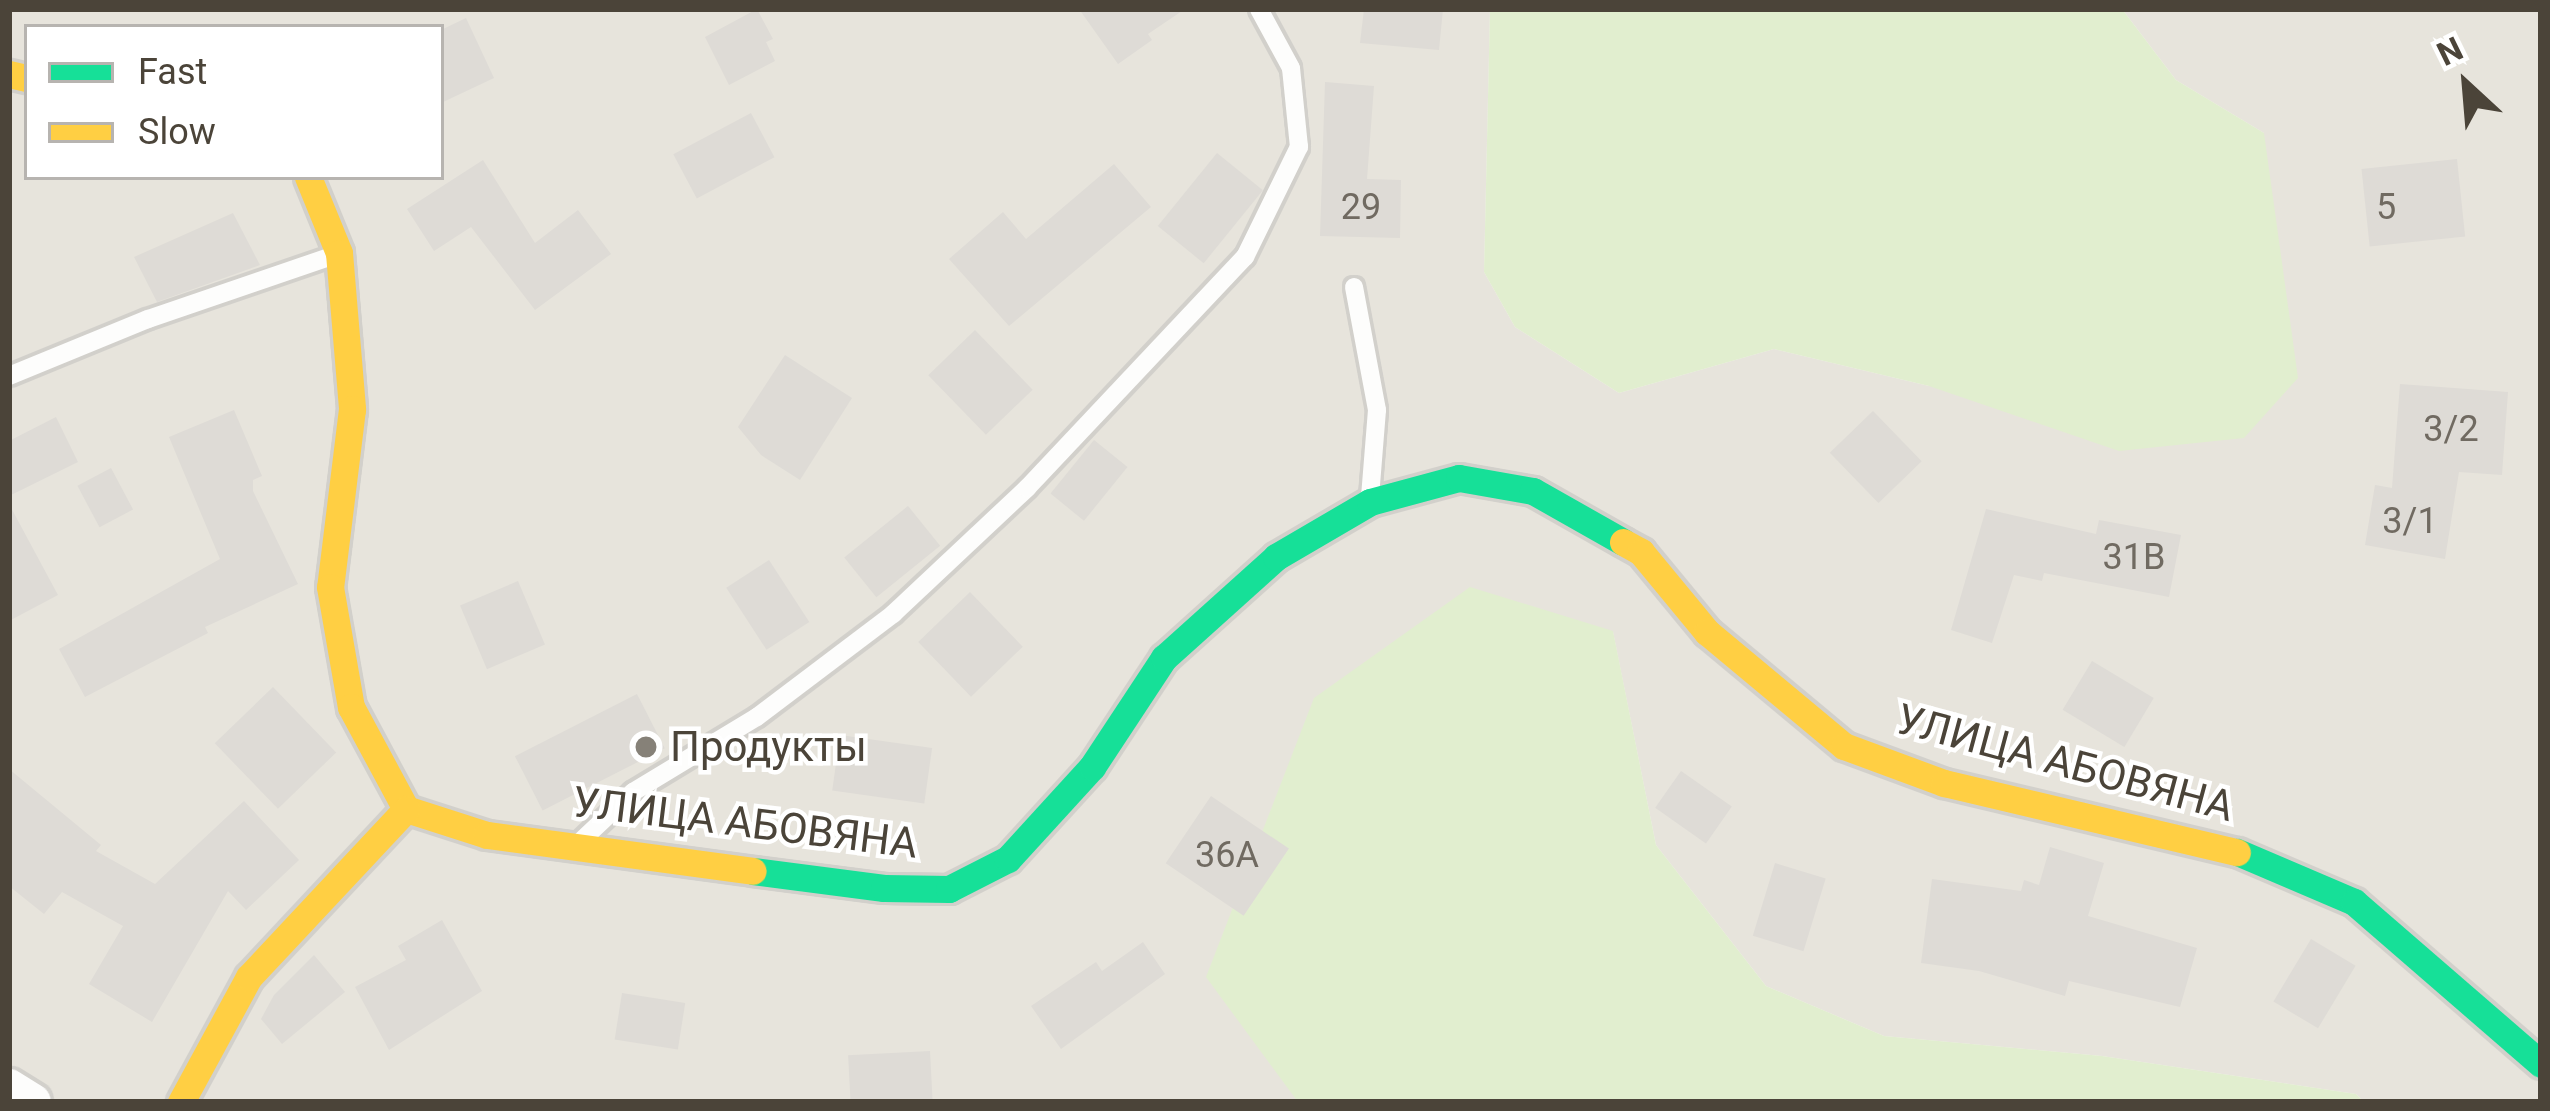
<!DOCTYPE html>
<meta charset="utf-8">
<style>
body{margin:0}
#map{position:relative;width:2550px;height:1111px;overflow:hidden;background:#f4f2ee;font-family:Roboto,sans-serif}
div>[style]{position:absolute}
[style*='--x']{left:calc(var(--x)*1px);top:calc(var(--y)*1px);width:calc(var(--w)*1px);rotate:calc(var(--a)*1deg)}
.residential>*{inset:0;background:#e7e4dc}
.green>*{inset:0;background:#e1eecf}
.building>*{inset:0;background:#dedbd6;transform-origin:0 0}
.roads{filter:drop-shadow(3px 0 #d2d0cb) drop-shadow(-3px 0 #d2d0cb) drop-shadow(0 3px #d2d0cb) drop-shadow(0 -3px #d2d0cb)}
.lane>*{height:18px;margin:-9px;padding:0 9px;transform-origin:9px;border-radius:9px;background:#fdfdfc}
.street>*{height:36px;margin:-18px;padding:0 18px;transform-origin:18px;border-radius:18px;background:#fdfdfc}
.fast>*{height:27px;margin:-13.5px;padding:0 13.5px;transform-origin:13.5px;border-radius:13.5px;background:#16e098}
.slow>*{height:27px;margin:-13.5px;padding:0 13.5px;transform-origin:13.5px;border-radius:13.5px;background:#ffcf43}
.dots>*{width:33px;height:33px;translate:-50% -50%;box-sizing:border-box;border:6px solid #fff;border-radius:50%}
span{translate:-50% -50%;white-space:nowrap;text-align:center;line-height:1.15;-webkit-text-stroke:9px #fff;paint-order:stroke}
.number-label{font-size:36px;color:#706a61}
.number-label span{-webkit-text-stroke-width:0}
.poi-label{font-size:42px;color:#4b4439}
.left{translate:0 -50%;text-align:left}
.street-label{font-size:42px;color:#4b4439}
.frame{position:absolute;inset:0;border:12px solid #4b4439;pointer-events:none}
.legend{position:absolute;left:24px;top:24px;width:420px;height:156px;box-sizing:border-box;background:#fff;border:3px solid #b7b4b0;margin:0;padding:15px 21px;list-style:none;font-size:36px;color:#4b4439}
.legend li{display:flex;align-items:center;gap:24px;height:60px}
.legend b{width:60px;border:3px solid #b7b4b0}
.north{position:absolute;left:2406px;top:24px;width:120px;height:120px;-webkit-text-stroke:9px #fff;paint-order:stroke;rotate:334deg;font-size:33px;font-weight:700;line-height:48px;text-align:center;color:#4b4439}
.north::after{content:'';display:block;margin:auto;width:42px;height:54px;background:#4b4439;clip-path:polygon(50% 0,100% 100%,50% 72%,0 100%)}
</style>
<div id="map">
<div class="residential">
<i style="clip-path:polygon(evenodd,9px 9px,1490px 9px,1484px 272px,1515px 327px,1619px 393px,1774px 349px,1929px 386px,2264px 133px,2176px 80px,2122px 9px,2541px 9px,2541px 1102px,2364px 1102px,2356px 1094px,2102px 1056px,1884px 1036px,1766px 986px,1656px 845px,1613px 632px,1298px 1102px,9px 1102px,9px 9px,27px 27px,441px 27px,441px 177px,27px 177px,27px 27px)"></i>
</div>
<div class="green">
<i style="clip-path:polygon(1490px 9px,2122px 9px,2176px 80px,2264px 133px,2298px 378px,2244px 438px,2119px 451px,1929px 386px,1774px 349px,1619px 393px,1515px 327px,1484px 272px)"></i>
<i style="clip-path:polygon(1470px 587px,1613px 631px,1656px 845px,1766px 986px,1884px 1036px,2102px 1056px,2356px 1094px,2364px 1102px,1298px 1102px,1206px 977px,1314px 698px)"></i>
</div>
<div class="building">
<i style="clip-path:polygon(757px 9px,773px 39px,766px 42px,775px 61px,729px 85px,705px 37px)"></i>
<i style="clip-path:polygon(1079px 9px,1185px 9px,1148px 34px,1152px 40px,1118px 64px)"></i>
<i style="clip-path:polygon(1364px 9px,1443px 9px,1439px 50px,1360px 43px)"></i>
<i style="clip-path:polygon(466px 18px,494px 78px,441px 103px,441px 30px)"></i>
<i style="clip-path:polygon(1325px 82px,1374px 86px,1367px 179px,1401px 180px,1400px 238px,1320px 236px)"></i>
<i style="left:751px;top:113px;width:50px;height:88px;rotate:62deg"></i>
<i style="left:1217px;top:153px;width:59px;height:94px;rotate:39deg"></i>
<i style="left:2457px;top:159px;width:78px;height:96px;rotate:84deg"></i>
<i style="clip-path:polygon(483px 160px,535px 243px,578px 210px,611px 254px,535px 310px,471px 227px,434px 251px,407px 209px)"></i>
<i style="clip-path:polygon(1114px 164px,1151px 207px,1009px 326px,949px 259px,1003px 212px,1026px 239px)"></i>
<i style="clip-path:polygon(233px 213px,260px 265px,157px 302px,134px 257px)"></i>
<i style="left:975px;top:330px;width:83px;height:65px;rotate:46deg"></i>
<i style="clip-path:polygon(785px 355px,852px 398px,800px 480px,761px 455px,738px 427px)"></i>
<i style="clip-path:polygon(2400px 384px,2508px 392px,2502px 475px,2459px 472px,2445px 559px,2365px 545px,2375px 485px,2392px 488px)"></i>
<i style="clip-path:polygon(234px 410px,262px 476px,253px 480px,253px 491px,298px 584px,205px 627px,208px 633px,85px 697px,59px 649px,220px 559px,169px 437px)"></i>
<i style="left:1873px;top:411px;width:70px;height:60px;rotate:46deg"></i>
<i style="clip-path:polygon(56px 417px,78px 462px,9px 496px,9px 441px)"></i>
<i style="left:1094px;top:440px;width:43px;height:69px;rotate:39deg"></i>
<i style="left:111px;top:468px;width:47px;height:38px;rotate:62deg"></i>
<i style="clip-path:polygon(9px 504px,58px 595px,9px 621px)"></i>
<i style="left:908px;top:506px;width:51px;height:82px;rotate:51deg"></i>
<i style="clip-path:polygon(1986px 509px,2096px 534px,2099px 520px,2181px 535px,2169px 597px,2044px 573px,2042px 581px,2014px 575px,1992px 643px,1951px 630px)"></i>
<i style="left:769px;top:560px;width:74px;height:51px;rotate:57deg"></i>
<i style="left:518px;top:581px;width:69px;height:63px;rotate:67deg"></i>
<i style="left:970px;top:592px;width:76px;height:72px;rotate:46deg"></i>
<i style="left:2092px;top:661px;width:72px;height:57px;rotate:31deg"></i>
<i style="left:273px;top:687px;width:91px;height:81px;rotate:46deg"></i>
<i style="left:637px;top:694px;width:61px;height:137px;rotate:63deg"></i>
<i style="left:840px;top:735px;width:93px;height:56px;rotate:8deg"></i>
<i style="clip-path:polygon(9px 769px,101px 845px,96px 851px,155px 884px,244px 801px,299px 860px,246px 910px,228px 891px,152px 1022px,89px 984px,123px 926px,62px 892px,44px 914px,9px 886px)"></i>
<i style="left:1681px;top:771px;width:62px;height:45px;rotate:35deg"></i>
<i style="left:1211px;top:796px;width:94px;height:81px;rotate:34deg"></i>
<i style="clip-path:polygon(2050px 847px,2104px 863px,2088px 916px,2197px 948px,2180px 1007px,2069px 981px,2065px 996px,1979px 971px,1921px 963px,1932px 879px,2021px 891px,2024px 880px,2039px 885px)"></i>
<i style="left:1775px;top:863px;width:53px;height:76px;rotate:17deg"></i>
<i style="clip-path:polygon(442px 920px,482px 991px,389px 1050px,355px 987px,406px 960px,398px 946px)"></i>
<i style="left:2311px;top:939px;width:52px;height:73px;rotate:31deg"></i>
<i style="clip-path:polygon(1143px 942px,1165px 974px,1061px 1049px,1031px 1006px,1096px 962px,1102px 971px)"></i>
<i style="clip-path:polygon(314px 955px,345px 992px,282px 1044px,261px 1019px,274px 995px)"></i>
<i style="left:622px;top:993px;width:64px;height:47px;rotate:9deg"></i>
<i style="left:930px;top:1051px;width:51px;height:82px;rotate:87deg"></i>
</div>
<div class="roads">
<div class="lane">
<i style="--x:1354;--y:287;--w:125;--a:79.4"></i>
<i style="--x:1377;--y:410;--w:87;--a:94.6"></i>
<i style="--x:9;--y:376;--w:150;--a:-22.3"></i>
<i style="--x:148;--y:319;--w:198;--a:-18.9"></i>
<i style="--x:582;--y:840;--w:70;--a:-43.3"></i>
<i style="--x:633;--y:792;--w:145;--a:-31.2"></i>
<i style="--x:757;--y:717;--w:171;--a:-37.1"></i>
<i style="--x:893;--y:614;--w:184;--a:-43.2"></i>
<i style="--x:1027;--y:488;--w:318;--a:-46.7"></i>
<i style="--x:1245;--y:257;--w:123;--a:-63.9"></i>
<i style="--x:1299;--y:147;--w:79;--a:-95.8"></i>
<i style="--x:1291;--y:68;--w:67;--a:-118.5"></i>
</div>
<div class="street">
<i style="--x:9;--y:1087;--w:28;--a:32"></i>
</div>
<div class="fast">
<i style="--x:2237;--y:852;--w:127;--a:23.1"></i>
<i style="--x:2354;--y:902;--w:247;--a:40.9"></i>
<i style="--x:753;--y:871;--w:132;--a:7.4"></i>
<i style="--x:884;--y:888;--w:65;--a:0.9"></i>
<i style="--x:949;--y:889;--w:66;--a:-27"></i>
<i style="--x:1008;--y:859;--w:125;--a:-47.6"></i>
<i style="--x:1092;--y:767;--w:131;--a:-56.6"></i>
<i style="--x:1164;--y:658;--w:151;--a:-42"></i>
<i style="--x:1276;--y:557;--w:109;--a:-30.3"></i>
<i style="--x:1370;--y:502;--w:92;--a:-15.1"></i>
<i style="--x:1459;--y:478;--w:75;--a:10"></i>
<i style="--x:1533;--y:491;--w:103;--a:29.5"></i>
</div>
<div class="slow">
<i style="--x:9;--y:74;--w:18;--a:13"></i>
<i style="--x:308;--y:177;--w:82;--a:67.8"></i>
<i style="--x:339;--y:253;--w:157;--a:85.2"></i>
<i style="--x:352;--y:409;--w:179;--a:97"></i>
<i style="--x:330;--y:587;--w:122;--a:80.1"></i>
<i style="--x:351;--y:707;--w:116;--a:61.7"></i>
<i style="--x:406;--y:809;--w:85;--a:17.8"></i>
<i style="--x:487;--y:835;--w:268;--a:7.7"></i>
<i style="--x:1623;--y:542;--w:21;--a:29"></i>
<i style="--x:1641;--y:552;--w:104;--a:50.5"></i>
<i style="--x:1707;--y:632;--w:178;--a:39.8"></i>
<i style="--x:1844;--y:746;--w:107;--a:20.3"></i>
<i style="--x:1944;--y:783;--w:301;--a:13.3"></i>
<i style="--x:181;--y:1102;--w:142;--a:-61.5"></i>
<i style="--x:249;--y:977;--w:230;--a:-46.9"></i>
</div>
</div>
<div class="dots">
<i style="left:646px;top:747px;background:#868178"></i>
</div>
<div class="number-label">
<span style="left:1361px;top:208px">29</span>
<span style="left:2386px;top:208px">5</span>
<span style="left:2451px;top:430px">3/2</span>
<span style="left:2410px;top:522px">3/1</span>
<span style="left:2134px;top:558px">31В</span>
<span style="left:1227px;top:856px">36А</span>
</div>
<div class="poi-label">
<span class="left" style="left:670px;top:747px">Продукты</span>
</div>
<div class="street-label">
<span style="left:2065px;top:763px;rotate:15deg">УЛИЦА АБОВЯНА</span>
<span style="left:745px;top:823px;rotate:7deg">УЛИЦА АБОВЯНА</span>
</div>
<div class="frame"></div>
<ul class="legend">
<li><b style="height:15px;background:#16e098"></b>Fast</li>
<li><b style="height:15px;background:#ffcf43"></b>Slow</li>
</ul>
<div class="north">N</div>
</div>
